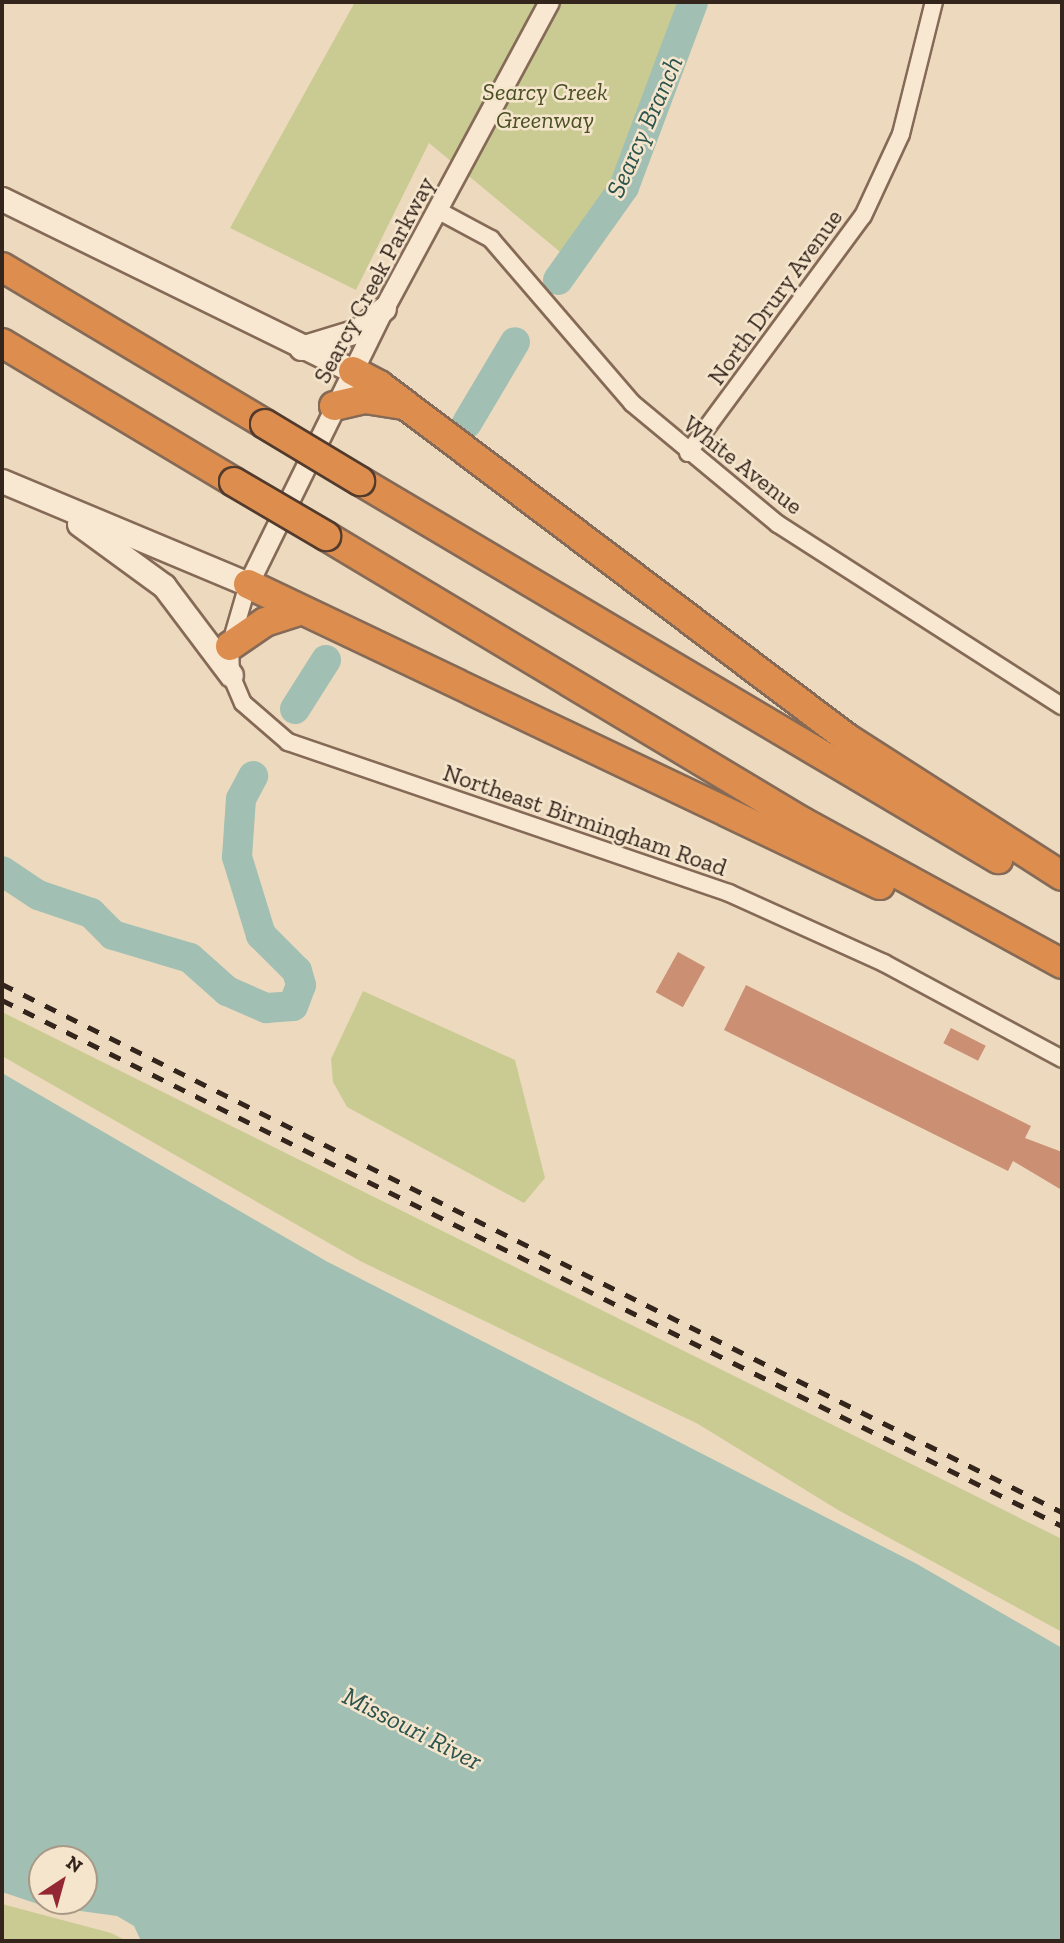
<!DOCTYPE html>
<style>
body{margin:0}
#map{position:relative;width:1064px;height:1943px;overflow:hidden;background:#eddabe;font-family:"Zilla Slab",serif}
div>[style]{position:absolute}
[style*='--x']{left:calc(var(--x)*1px);top:calc(var(--y)*1px);width:calc(var(--w)*1px);rotate:calc(var(--a)*1deg)}
.green>*{inset:0;background:#cacb93}
.water>*{inset:0;background:#a1bfb3}
.river>*{height:30px;margin:-15px;padding:0 15px;transform-origin:15px;border-radius:15px;background:#a1bfb3}
.building>*{inset:0;background:#cb8f74;transform-origin:0 0}
.roads{filter:drop-shadow(2px 0 #856a57) drop-shadow(-2px 0 #856a57) drop-shadow(0 2px #856a57) drop-shadow(0 -2px #856a57)}
.minor>*{height:16px;margin:-8px;padding:0 8px;transform-origin:8px;border-radius:8px;background:#f8e8d1}
.tertiary>*{height:19px;margin:-9.5px;padding:0 9.5px;transform-origin:9.5px;border-radius:9.5px;background:#f8e8d1}
.secondary>*{height:23px;margin:-11.5px;padding:0 11.5px;transform-origin:11.5px;border-radius:11.5px;background:#f8e8d1}
.motorway>*{height:28px;margin:-14px;padding:0 14px;transform-origin:14px;border-radius:14px;background:#dd8e4e}
.rail>*{height:5px;margin-top:-2.5px;transform-origin:0;background:repeating-linear-gradient(90deg,#34251c 0 12px,transparent 0 24px)}
.bridges{filter:drop-shadow(2px 0 #523a2c) drop-shadow(-2px 0 #523a2c) drop-shadow(0 2px #523a2c) drop-shadow(0 -2px #523a2c)}
.motorway-bridge>*{height:28px;margin:-14px;padding:0 14px;transform-origin:14px;border-radius:14px;background:#dd8e4e}
span{translate:-50% -50%;white-space:nowrap;text-align:center;line-height:1.15;-webkit-text-stroke:5px #f5e5cd;paint-order:stroke}
.park-label{font-size:24px;color:#4a5122;font-style:italic}
.street-label{font-size:24px;color:#34251c}
.water-label{font-size:26px;color:#2b544d;font-style:italic}
.frame{position:absolute;inset:0;border:4px solid #34251c;pointer-events:none}
.north{position:absolute;left:28px;top:1845px;width:70px;height:70px;box-sizing:border-box;background:#f5e5cd;border:2px solid #a89886;border-radius:50%;rotate:36deg;font-size:19px;font-weight:700;line-height:28px;text-align:center;color:#34251c}
.north::after{content:'';display:block;margin:auto;width:24px;height:32px;background:#932834;clip-path:polygon(50% 0,100% 100%,50% 72%,0 100%)}
</style>
<div id="map">
<div class="green">
<i style="clip-path:polygon(355px 2px,693px 2px,624px 187px,571px 261px,429px 143px,356px 290px,230px 228px)"></i>
<i style="clip-path:polygon(363px 991px,515px 1060px,545px 1178px,524px 1203px,347px 1107px,333px 1082px,331px 1059px)"></i>
<i style="clip-path:polygon(2px 1012px,1062px 1539px,1062px 1632px,838px 1510px,698px 1424px,362px 1262px,2px 1056px)"></i>
<i style="clip-path:polygon(2px 1904px,111px 1933px,127px 1941px,2px 1941px)"></i>
</div>
<div class="water">
<i style="clip-path:polygon(evenodd,2px 1073px,326px 1261px,917px 1564px,1062px 1648px,1062px 1941px,141px 1941px,134px 1926px,117px 1916px,44px 1906px,2px 1892px,2px 1073px,42px 1859px,84px 1859px,84px 1901px,42px 1901px,42px 1859px)"></i>
</div>
<div class="river">
<i style="--x:558;--y:280;--w:114;--a:-54.6"></i>
<i style="--x:624;--y:187;--w:197;--a:-69.5"></i>
<i style="--x:467;--y:423;--w:94;--a:-59.3"></i>
<i style="--x:295;--y:709;--w:58;--a:-57.7"></i>
<i style="--x:2;--y:871;--w:43;--a:33.7"></i>
<i style="--x:38;--y:895;--w:56;--a:18.8"></i>
<i style="--x:91;--y:913;--w:31;--a:45"></i>
<i style="--x:113;--y:935;--w:80;--a:16.6"></i>
<i style="--x:190;--y:958;--w:50;--a:41.7"></i>
<i style="--x:227;--y:991;--w:43;--a:23.6"></i>
<i style="--x:266;--y:1008;--w:27;--a:-4"></i>
<i style="--x:293;--y:1006;--w:22;--a:-69"></i>
<i style="--x:301;--y:985;--w:15;--a:-106"></i>
<i style="--x:297;--y:971;--w:51;--a:-135"></i>
<i style="--x:261;--y:935;--w:82;--a:-107.1"></i>
<i style="--x:237;--y:857;--w:58;--a:-86.1"></i>
<i style="--x:241;--y:799;--w:26;--a:-62"></i>
</div>
<div class="building">
<i style="left:678px;top:952px;width:31px;height:46px;rotate:29deg"></i>
<i style="clip-path:polygon(746px 985px,1031px 1126px,1025px 1138px,1062px 1152px,1060px 1189px,1013px 1161px,1008px 1171px,724px 1030px)"></i>
<i style="left:951px;top:1028px;width:39px;height:17px;rotate:27deg"></i>
</div>
<div class="roads">
<div class="minor">
<i style="--x:439;--y:211;--w:59;--a:28.3"></i>
<i style="--x:491;--y:239;--w:216;--a:49.3"></i>
<i style="--x:632;--y:403;--w:190;--a:39.7"></i>
<i style="--x:778;--y:524;--w:337;--a:32.7"></i>
<i style="--x:688;--y:453;--w:295;--a:-53.6"></i>
<i style="--x:863;--y:216;--w:90;--a:-65.1"></i>
<i style="--x:901;--y:134;--w:136;--a:-76"></i>
<i style="--x:248;--y:584;--w:65;--a:106.2"></i>
<i style="--x:230;--y:646;--w:29;--a:88"></i>
<i style="--x:231;--y:675;--w:30;--a:67"></i>
<i style="--x:243;--y:703;--w:60;--a:40.9"></i>
<i style="--x:288;--y:742;--w:466;--a:18.9"></i>
<i style="--x:729;--y:893;--w:170;--a:24.3"></i>
<i style="--x:884;--y:963;--w:202;--a:28.3"></i>
</div>
<div class="tertiary">
<i style="--x:248;--y:584;--w:308;--a:-63.8"></i>
<i style="--x:384;--y:308;--w:348;--a:-61.7"></i>
</div>
<div class="secondary">
<i style="--x:2;--y:199;--w:391;--a:26.1"></i>
<i style="--x:301;--y:348;--w:59;--a:-16.9"></i>
<i style="--x:357;--y:331;--w:35;--a:-40"></i>
<i style="--x:2;--y:481;--w:267;--a:22.7"></i>
<i style="--x:79;--y:524;--w:105;--a:36.1"></i>
<i style="--x:164;--y:586;--w:111;--a:53"></i>
</div>
<div class="motorway">
<i style="--x:2;--y:267;--w:306;--a:30.8"></i>
<i style="--x:2;--y:343;--w:270;--a:30.9"></i>
<i style="--x:353;--y:371;--w:30;--a:28"></i>
<i style="--x:379;--y:385;--w:586;--a:37.03"></i>
<i style="--x:847;--y:738;--w:255;--a:32.7"></i>
<i style="--x:334;--y:406;--w:32;--a:-13"></i>
<i style="--x:365;--y:399;--w:37;--a:9"></i>
<i style="--x:360;--y:481;--w:742;--a:30.65"></i>
<i style="--x:326;--y:536;--w:556;--a:30.95"></i>
<i style="--x:803;--y:822;--w:295;--a:28.7"></i>
<i style="--x:248;--y:584;--w:700;--a:25.47"></i>
<i style="--x:230;--y:646;--w:42;--a:-34.4"></i>
<i style="--x:265;--y:622;--w:36;--a:-18"></i>
</div>
</div>
<div class="rail">
<i style="--x:2;--y:984;--w:1184;--a:26.48"></i>
<i style="--x:2;--y:1000;--w:1183;--a:26.39"></i>
</div>
<div class="bridges">
<div class="motorway-bridge">
<i style="--x:265;--y:424;--w:111;--a:31"></i>
<i style="--x:234;--y:482;--w:107;--a:30.4"></i>
</div>
</div>
<div class="park-label">
<span style="left:545px;top:106px">Searcy Creek<br>Greenway</span>
</div>
<div class="street-label">
<span style="left:374px;top:280px;rotate:-62deg">Searcy Creek Parkway</span>
<span style="left:775px;top:297px;rotate:-54deg">North Drury Avenue</span>
<span style="left:743px;top:465px;rotate:38deg">White Avenue</span>
<span style="left:585px;top:820px;rotate:19deg">Northeast Birmingham Road</span>
</div>
<div class="water-label">
<span style="left:645px;top:127px;rotate:-66deg">Searcy Branch</span>
<span style="left:412px;top:1729px;rotate:27deg">Missouri River</span>
</div>
<div class="frame"></div>
<div class="north">N</div>
</div>
